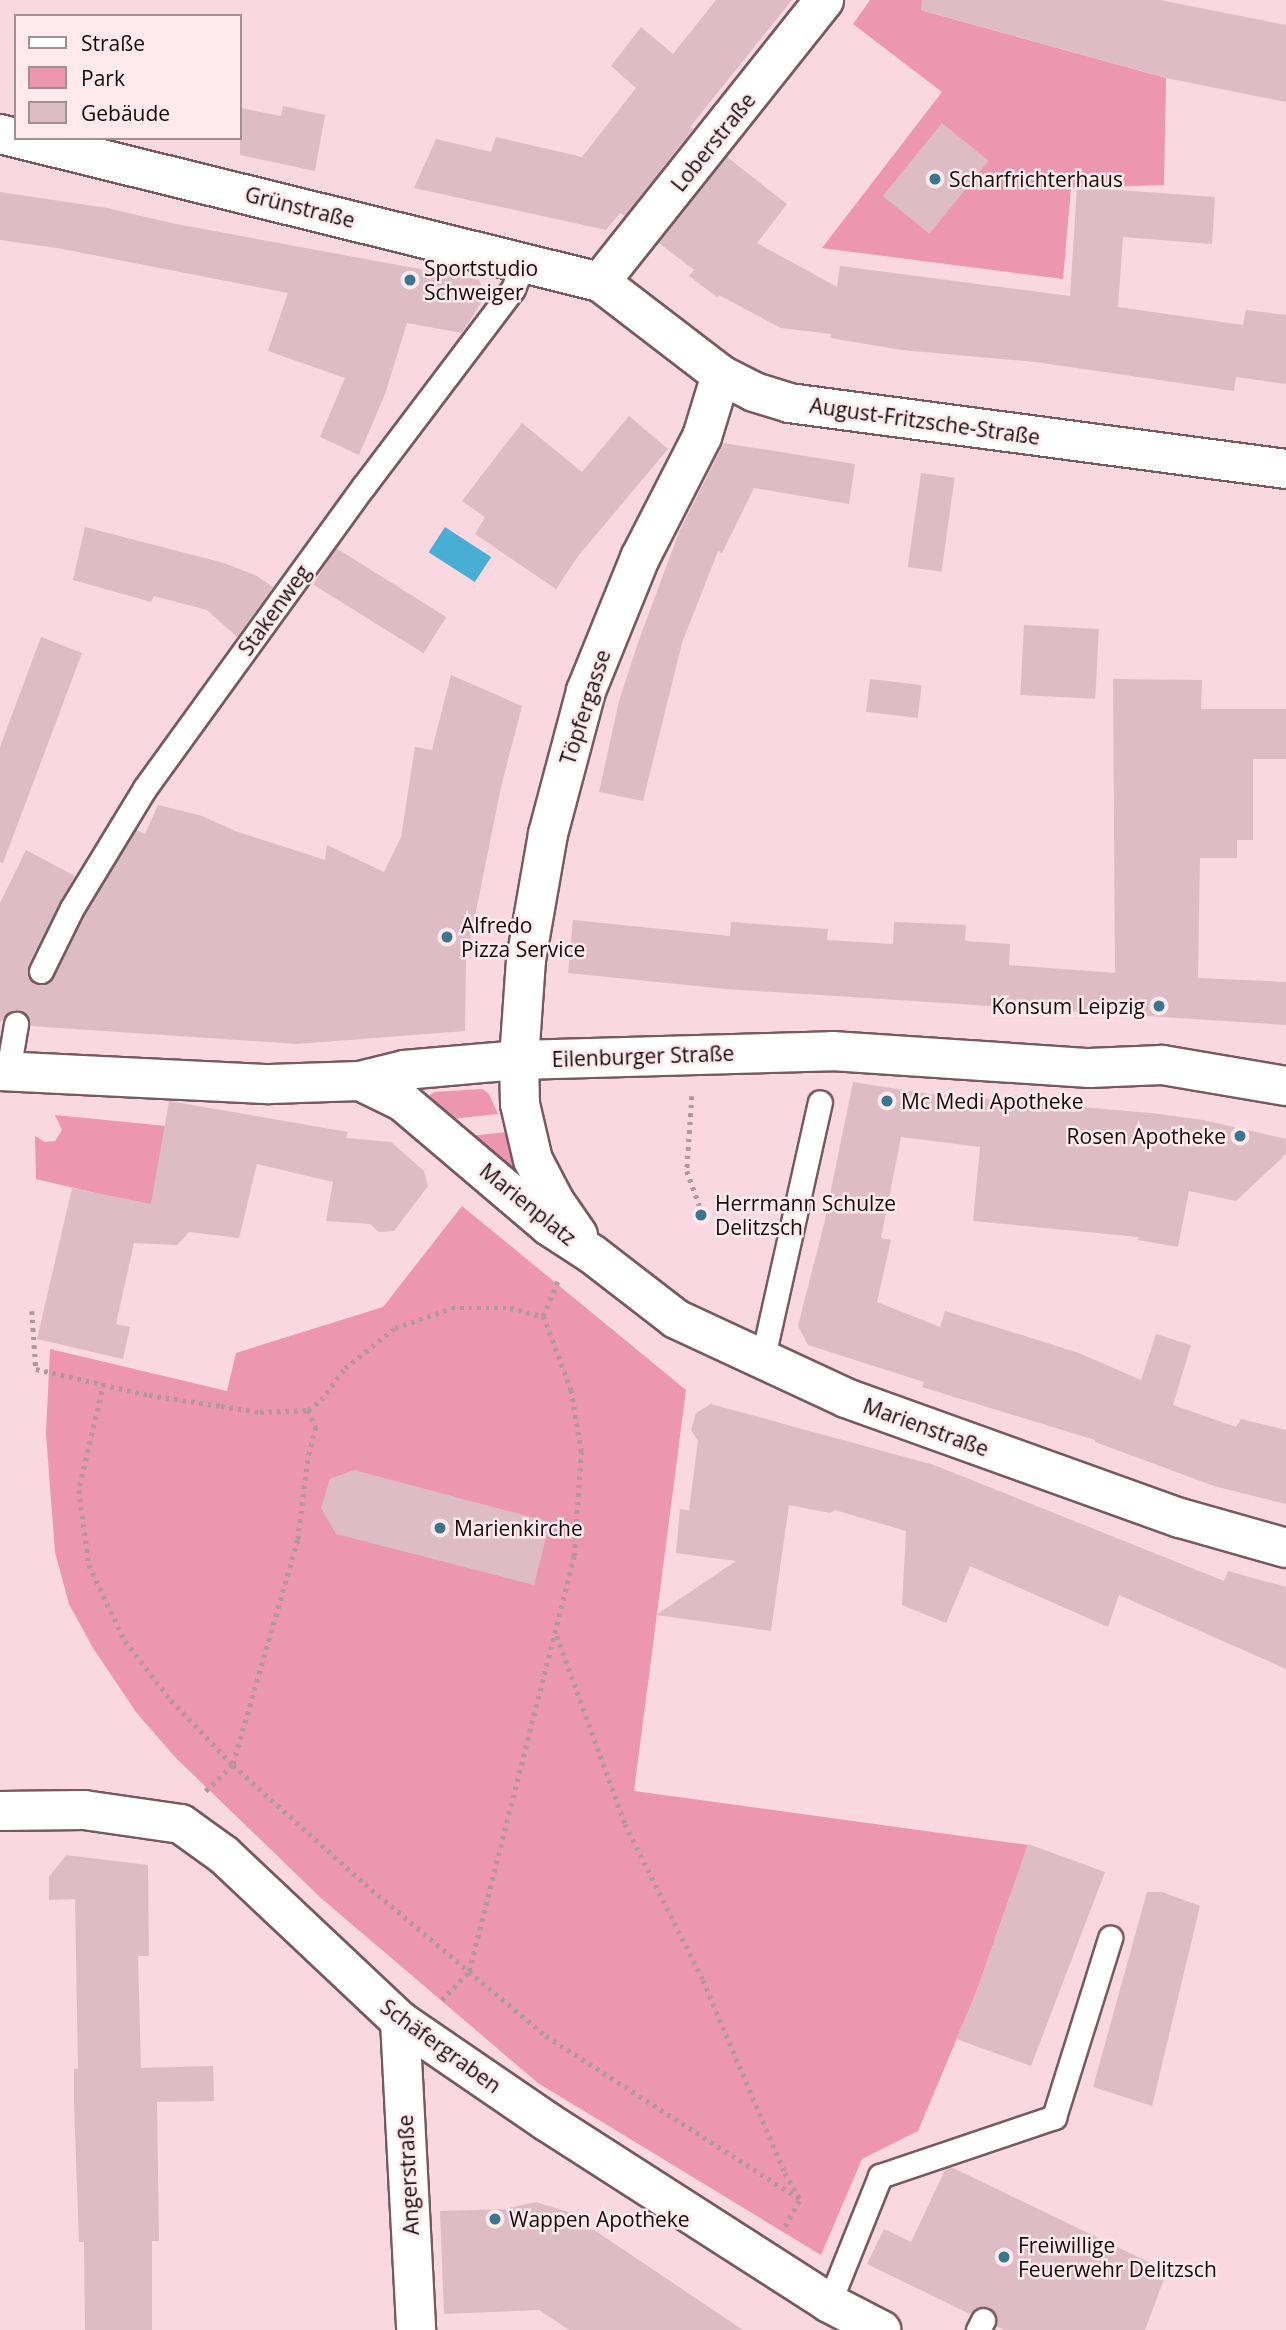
<!DOCTYPE html>
<meta charset="utf-8">
<style>
body{margin:0}
#map{position:relative;width:1286px;height:2330px;overflow:hidden;background:#f9d8e1;font-family:"Open Sans",sans-serif}
div>[style]{position:absolute}
[style*='--x']{left:calc(var(--x)*1px);top:calc(var(--y)*1px);width:calc(var(--w)*1px);rotate:calc(var(--a)*1deg)}
.green>*{inset:0;background:#ec96b0}
.water>*{inset:0;background:#49aed4;transform-origin:0 0}
.building>*{inset:0;background:#ddbcc5;transform-origin:0 0}
.path>*{height:4.5px;margin-top:-2.25px;transform-origin:0;background:repeating-linear-gradient(90deg,#b1979e 0 3.5px,transparent 0 8.5px)}
.roads{filter:drop-shadow(2px 0 #765961) drop-shadow(-2px 0 #765961) drop-shadow(0 2px #765961) drop-shadow(0 -2px #765961)}
.service>*{height:23px;margin:-11.5px;padding:0 11.5px;transform-origin:11.5px;border-radius:11.5px;background:#fff}
.minor>*{height:38px;margin:-19px;padding:0 19px;transform-origin:19px;border-radius:19px;background:#fff}
.dots>*{width:19px;height:19px;translate:-50% -50%;box-sizing:border-box;border:4px solid #fde9ee;border-radius:50%}
span{translate:-50% -50%;white-space:nowrap;text-align:center;line-height:1.15;-webkit-text-stroke:5px #fde9ee;paint-order:stroke}
.street-label{font-size:21px;color:#150b0e}
.poi-label{font-size:21px;color:#150b0e}
.left{translate:0 -50%;text-align:left}
.right{translate:-100% -50%;text-align:right}
.legend{position:absolute;left:14px;top:14px;width:228px;height:126px;box-sizing:border-box;background:#fde9ee;border:2px solid #a09094;margin:0;padding:9px 12px;list-style:none;font-size:21px;color:#150b0e}
.legend li{display:flex;align-items:center;gap:14px;height:35px}
.legend b{width:35px;border:2px solid #a09094}
</style>
<div id="map">
<div class="green">
<i style="clip-path:polygon(870px 0,927px 0,924px 11px,1166px 78px,1164px 185px,1071px 188px,1063px 279px,822px 248px,942px 92px,853px 24px)"></i>
<i style="clip-path:polygon(482px 1089px,489px 1094px,498px 1114px,452px 1119px,429px 1101px,430px 1095px,435px 1092px)"></i>
<i style="clip-path:polygon(55px 1115px,166px 1126px,151px 1206px,36px 1179px,35px 1136px,45px 1142px,55px 1141px,62px 1130px)"></i>
<i style="clip-path:polygon(507px 1132px,537px 1190px,470px 1136px)"></i>
<i style="clip-path:polygon(462px 1206px,686px 1390px,634px 1791px,1028px 1845px,976px 1993px,918px 2131px,862px 2159px,821px 2255px,538px 2083px,321px 1898px,175px 1757px,136px 1712px,93px 1648px,69px 1604px,55px 1552px,46px 1434px,50px 1349px,227px 1391px,236px 1353px,383px 1307px)"></i>
</div>
<div class="water">
<i style="left:445px;top:527px;width:55px;height:30px;rotate:33deg"></i>
</div>
<div class="building">
<i style="clip-path:polygon(716px 0,792px 0,690px 127px,693px 129px,625px 216px,620px 213px,606px 230px,414px 188px,436px 139px,491px 152px,496px 137px,582px 157px,636px 88px,611px 66px,641px 27px,673px 54px)"></i>
<i style="clip-path:polygon(922px 0,1160px 0,1286px 25px,1286px 102px,1166px 78px,921px 10px)"></i>
<i style="clip-path:polygon(283px 106px,325px 115px,315px 171px,240px 155px,240px 108px,281px 116px)"></i>
<i style="left:942px;top:123px;width:60px;height:94px;rotate:39deg"></i>
<i style="clip-path:polygon(727px 157px,787px 204px,757px 243px,837px 287px,840px 266px,1070px 296px,1077px 187px,1215px 197px,1212px 244px,1123px 237px,1118px 307px,1243px 325px,1246px 310px,1286px 315px,1286px 384px,1236px 377px,1234px 391px,1036px 362px,902px 350px,830px 338px,831px 334px,781px 328px,719px 295px,717px 297px,689px 276px,694px 270px,659px 243px)"></i>
<i style="clip-path:polygon(0 192px,107px 208px,176px 224px,479px 280px,486px 295px,462px 333px,407px 323px,385px 394px,359px 455px,320px 437px,345px 378px,268px 351px,288px 293px,57px 248px,0 240px)"></i>
<i style="clip-path:polygon(629px 416px,668px 449px,579px 555px,556px 589px,475px 534px,485px 517px,462px 501px,522px 423px,582px 472px)"></i>
<i style="clip-path:polygon(724px 443px,855px 464px,849px 504px,754px 488px,722px 553px,718px 551px,682px 643px,643px 801px,599px 792px,619px 701px,639px 640px,679px 532px)"></i>
<i style="left:921px;top:473px;width:34px;height:95px;rotate:8deg"></i>
<i style="clip-path:polygon(85px 527px,224px 563px,257px 576px,273px 587px,237px 637px,207px 610px,154px 596px,151px 602px,73px 580px)"></i>
<i style="left:336px;top:548px;width:130px;height:43px;rotate:32deg"></i>
<i style="left:1024px;top:625px;width:75px;height:70px;rotate:3deg"></i>
<i style="clip-path:polygon(41px 637px,82px 653px,3px 863px,0 862px,0 747px)"></i>
<i style="clip-path:polygon(451px 675px,522px 706px,501px 787px,466px 961px,465px 1031px,297px 1044px,30px 1026px,25px 1014px,18px 1010px,11px 1011px,0 1022px,0 903px,26px 850px,75px 876px,28px 965px,29px 978px,41px 985px,54px 977px,84px 915px,136px 830px,145px 834px,158px 805px,202px 816px,235px 831px,325px 860px,327px 845px,384px 872px,401px 837px,415px 747px,432px 750px)"></i>
<i style="left:870px;top:679px;width:52px;height:33px;rotate:7deg"></i>
<i style="clip-path:polygon(1113px 679px,1202px 680px,1201px 709px,1286px 709px,1286px 759px,1253px 759px,1253px 840px,1237px 840px,1237px 858px,1200px 858px,1198px 978px,1286px 982px,1286px 1025px,726px 989px,568px 973px,573px 920px,730px 936px,731px 922px,828px 929px,827px 940px,893px 944px,894px 922px,966px 925px,965px 941px,1010px 944px,1009px 965px,1115px 973px)"></i>
<i style="clip-path:polygon(853px 1082px,929px 1094px,1151px 1113px,1203px 1120px,1286px 1139px,1286px 1154px,1236px 1201px,1189px 1191px,1178px 1247px,1138px 1240px,1138px 1237px,973px 1221px,980px 1147px,901px 1137px,881px 1238px,891px 1240px,877px 1302px,940px 1327px,945px 1311px,1079px 1353px,1141px 1380px,1156px 1334px,1191px 1345px,1173px 1405px,1236px 1427px,1241px 1419px,1286px 1430px,1286px 1504px,1214px 1486px,1095px 1442px,1095px 1440px,922px 1387px,924px 1382px,808px 1345px,798px 1326px,824px 1224px)"></i>
<i style="clip-path:polygon(169px 1101px,348px 1132px,346px 1138px,391px 1142px,424px 1171px,428px 1186px,394px 1231px,379px 1232px,370px 1224px,326px 1221px,333px 1182px,257px 1164px,239px 1238px,189px 1232px,177px 1245px,134px 1243px,116px 1324px,130px 1327px,123px 1359px,37px 1339px,72px 1188px,151px 1204px)"></i>
<i style="clip-path:polygon(711px 1404px,934px 1465px,1224px 1581px,1228px 1571px,1286px 1587px,1286px 1669px,1119px 1595px,1108px 1627px,970px 1566px,946px 1623px,902px 1605px,906px 1531px,835px 1510px,830px 1513px,789px 1505px,771px 1631px,656px 1615px,736px 1561px,676px 1553px,680px 1509px,689px 1510px,698px 1441px,691px 1430px,696px 1413px)"></i>
<i style="clip-path:polygon(354px 1470px,550px 1522px,534px 1585px,336px 1534px,321px 1508px,330px 1479px)"></i>
<i style="clip-path:polygon(1028px 1844px,1105px 1872px,1031px 2066px,956px 2039px,976px 1993px)"></i>
<i style="clip-path:polygon(66px 1855px,148px 1865px,149px 1956px,138px 1956px,141px 2068px,213px 2066px,214px 2101px,157px 2102px,159px 2241px,152px 2241px,152px 2330px,85px 2330px,84px 2242px,79px 2242px,74px 2104px,74px 2069px,78px 2069px,75px 1899px,49px 1900px,49px 1877px)"></i>
<i style="clip-path:polygon(1147px 1892px,1162px 1892px,1200px 1906px,1152px 2106px,1093px 2087px)"></i>
<i style="clip-path:polygon(951px 2167px,1167px 2271px,1145px 2330px,1004px 2330px,996px 2326px,995px 2313px,989px 2307px,976px 2308px,970px 2314px,867px 2264px,884px 2229px,911px 2242px,946px 2168px)"></i>
<i style="clip-path:polygon(536px 2202px,566px 2211px,743px 2330px,569px 2330px,539px 2310px,444px 2314px,440px 2211px,505px 2209px)"></i>
</div>
<div class="path">
<i style="--x:692;--y:1096;--w:75;--a:93.8"></i>
<i style="--x:687;--y:1171;--w:38;--a:70"></i>
<i style="--x:32;--y:1311;--w:58;--a:86.1"></i>
<i style="--x:36;--y:1369;--w:116;--a:13"></i>
<i style="--x:149;--y:1395;--w:73;--a:8.7"></i>
<i style="--x:221;--y:1406;--w:39;--a:9"></i>
<i style="--x:260;--y:1412;--w:48;--a:-2.4"></i>
<i style="--x:308;--y:1410;--w:19;--a:65"></i>
<i style="--x:316;--y:1427;--w:34;--a:104"></i>
<i style="--x:308;--y:1460;--w:81;--a:97.1"></i>
<i style="--x:298;--y:1540;--w:234;--a:106.1"></i>
<i style="--x:233;--y:1765;--w:178;--a:42"></i>
<i style="--x:365;--y:1884;--w:236;--a:40"></i>
<i style="--x:546;--y:2036;--w:302;--a:32.7"></i>
<i style="--x:104;--y:1383;--w:110;--a:103.2"></i>
<i style="--x:79;--y:1490;--w:76;--a:82.4"></i>
<i style="--x:89;--y:1565;--w:84;--a:64.7"></i>
<i style="--x:125;--y:1641;--w:75;--a:52.1"></i>
<i style="--x:171;--y:1700;--w:90;--a:46.4"></i>
<i style="--x:233;--y:1765;--w:40;--a:136"></i>
<i style="--x:308;--y:1410;--w:16;--a:-38"></i>
<i style="--x:321;--y:1400;--w:40;--a:-53"></i>
<i style="--x:345;--y:1368;--w:64;--a:-38.7"></i>
<i style="--x:395;--y:1328;--w:60;--a:-19.3"></i>
<i style="--x:452;--y:1308;--w:58;--a:0"></i>
<i style="--x:510;--y:1308;--w:34;--a:14"></i>
<i style="--x:557;--y:1636;--w:200;--a:70.1"></i>
<i style="--x:625;--y:1824;--w:174;--a:63.4"></i>
<i style="--x:703;--y:1980;--w:210;--a:67"></i>
<i style="--x:785;--y:2173;--w:30;--a:60"></i>
<i style="--x:442;--y:2000;--w:40;--a:-47"></i>
<i style="--x:469;--y:1971;--w:428;--a:-75.8"></i>
<i style="--x:574;--y:1556;--w:104;--a:-86.1"></i>
<i style="--x:581;--y:1452;--w:62;--a:-99.3"></i>
<i style="--x:571;--y:1391;--w:80;--a:-110.5"></i>
<i style="--x:543;--y:1316;--w:38;--a:-67"></i>
<i style="--x:785;--y:2226;--w:31;--a:-61"></i>
</div>
<div class="roads">
<div class="service">
<i style="--x:41;--y:971;--w:70;--a:-63.8"></i>
<i style="--x:72;--y:908;--w:140;--a:-58.7"></i>
<i style="--x:145;--y:788;--w:372;--a:-54.1"></i>
<i style="--x:363;--y:487;--w:248;--a:-52.9"></i>
<i style="--x:513;--y:289;--w:30;--a:-69"></i>
<i style="--x:8;--y:1071;--w:48;--a:-80.3"></i>
<i style="--x:762;--y:1361;--w:265;--a:-77.4"></i>
<i style="--x:829;--y:2303;--w:137;--a:-68.1"></i>
<i style="--x:880;--y:2176;--w:184;--a:-18.7"></i>
<i style="--x:1054;--y:2117;--w:188;--a:-72.6"></i>
<i style="--x:978;--y:2330;--w:11;--a:-63"></i>
</div>
<div class="minor">
<i style="--x:0;--y:134;--w:618;--a:13.86"></i>
<i style="--x:600;--y:282;--w:153;--a:37.5"></i>
<i style="--x:721;--y:375;--w:37;--a:27"></i>
<i style="--x:754;--y:392;--w:37;--a:17"></i>
<i style="--x:789;--y:403;--w:501;--a:7.56"></i>
<i style="--x:600;--y:282;--w:360;--a:-51.5"></i>
<i style="--x:0;--y:1071;--w:270;--a:2.8"></i>
<i style="--x:270;--y:1084;--w:90;--a:-1.9"></i>
<i style="--x:360;--y:1081;--w:45;--a:-14"></i>
<i style="--x:404;--y:1070;--w:115;--a:-5"></i>
<i style="--x:519;--y:1060;--w:313;--a:-1.6"></i>
<i style="--x:832;--y:1051;--w:258;--a:3.8"></i>
<i style="--x:1089;--y:1068;--w:73;--a:-2.4"></i>
<i style="--x:1162;--y:1065;--w:126;--a:9.6"></i>
<i style="--x:360;--y:1081;--w:48;--a:26"></i>
<i style="--x:403;--y:1102;--w:192;--a:40.3"></i>
<i style="--x:549;--y:1226;--w:51;--a:33.1"></i>
<i style="--x:592;--y:1254;--w:106;--a:37.7"></i>
<i style="--x:676;--y:1319;--w:187;--a:24.9"></i>
<i style="--x:846;--y:1398;--w:355;--a:19.8"></i>
<i style="--x:1180;--y:1518;--w:110;--a:15.8"></i>
<i style="--x:578;--y:1235;--w:40;--a:-124.9"></i>
<i style="--x:555;--y:1202;--w:47;--a:-117.6"></i>
<i style="--x:533;--y:1160;--w:57;--a:-103.1"></i>
<i style="--x:520;--y:1104;--w:44;--a:-91.3"></i>
<i style="--x:519;--y:1060;--w:100;--a:-86"></i>
<i style="--x:526;--y:960;--w:128;--a:-80.1"></i>
<i style="--x:548;--y:834;--w:148;--a:-75.1"></i>
<i style="--x:586;--y:691;--w:144;--a:-67.9"></i>
<i style="--x:640;--y:558;--w:136;--a:-62.9"></i>
<i style="--x:702;--y:437;--w:65;--a:-73"></i>
<i style="--x:0;--y:1811;--w:84;--a:-0.7"></i>
<i style="--x:84;--y:1810;--w:98;--a:8.2"></i>
<i style="--x:181;--y:1824;--w:53;--a:35.8"></i>
<i style="--x:224;--y:1855;--w:242;--a:43.3"></i>
<i style="--x:400;--y:2021;--w:177;--a:34.4"></i>
<i style="--x:546;--y:2121;--w:336;--a:32.7"></i>
<i style="--x:829;--y:2303;--w:59;--a:27.4"></i>
<i style="--x:400;--y:2021;--w:309;--a:87"></i>
</div>
</div>
<div class="dots">
<i style="left:935px;top:179px;background:#3a768e"></i>
<i style="left:410px;top:280px;background:#3a768e"></i>
<i style="left:447px;top:937px;background:#3a768e"></i>
<i style="left:1159px;top:1006px;background:#3a768e"></i>
<i style="left:887px;top:1101px;background:#3a768e"></i>
<i style="left:1240px;top:1136px;background:#3a768e"></i>
<i style="left:701px;top:1215px;background:#3a768e"></i>
<i style="left:440px;top:1528px;background:#3a768e"></i>
<i style="left:495px;top:2219px;background:#3a768e"></i>
<i style="left:1004px;top:2257px;background:#3a768e"></i>
</div>
<div class="street-label">
<span style="left:713px;top:142px;rotate:-51deg">Loberstraße</span>
<span style="left:300px;top:207px;rotate:14deg">Grünstraße</span>
<span style="left:925px;top:421px;rotate:8deg">August-Fritzsche-Straße</span>
<span style="left:274px;top:610px;rotate:-54deg">Stakenweg</span>
<span style="left:585px;top:707px;rotate:-72deg">Töpfergasse</span>
<span style="left:643px;top:1056px;rotate:-2deg">Eilenburger Straße</span>
<span style="left:528px;top:1204px;rotate:39deg">Marienplatz</span>
<span style="left:926px;top:1427px;rotate:20deg">Marienstraße</span>
<span style="left:441px;top:2046px;rotate:36deg">Schäfergraben</span>
<span style="left:408px;top:2175px;rotate:-93deg">Angerstraße</span>
</div>
<div class="poi-label">
<span class="left" style="left:949px;top:179px">Scharfrichterhaus</span>
<span class="left" style="left:424px;top:280px">Sportstudio<br>Schweiger</span>
<span class="left" style="left:461px;top:937px">Alfredo<br>Pizza Service</span>
<span class="right" style="left:1145px;top:1006px">Konsum Leipzig</span>
<span class="left" style="left:901px;top:1101px">Mc Medi Apotheke</span>
<span class="right" style="left:1226px;top:1136px">Rosen Apotheke</span>
<span class="left" style="left:715px;top:1215px">Herrmann Schulze<br>Delitzsch</span>
<span class="left" style="left:454px;top:1528px">Marienkirche</span>
<span class="left" style="left:509px;top:2219px">Wappen Apotheke</span>
<span class="left" style="left:1018px;top:2257px">Freiwillige<br>Feuerwehr Delitzsch</span>
</div>
<ul class="legend">
<li><b style="height:9px;background:#fff"></b>Straße</li>
<li><b style="height:19px;background:#ec96b0"></b>Park</li>
<li><b style="height:19px;background:#ddbcc5"></b>Gebäude</li>
</ul>
</div>
